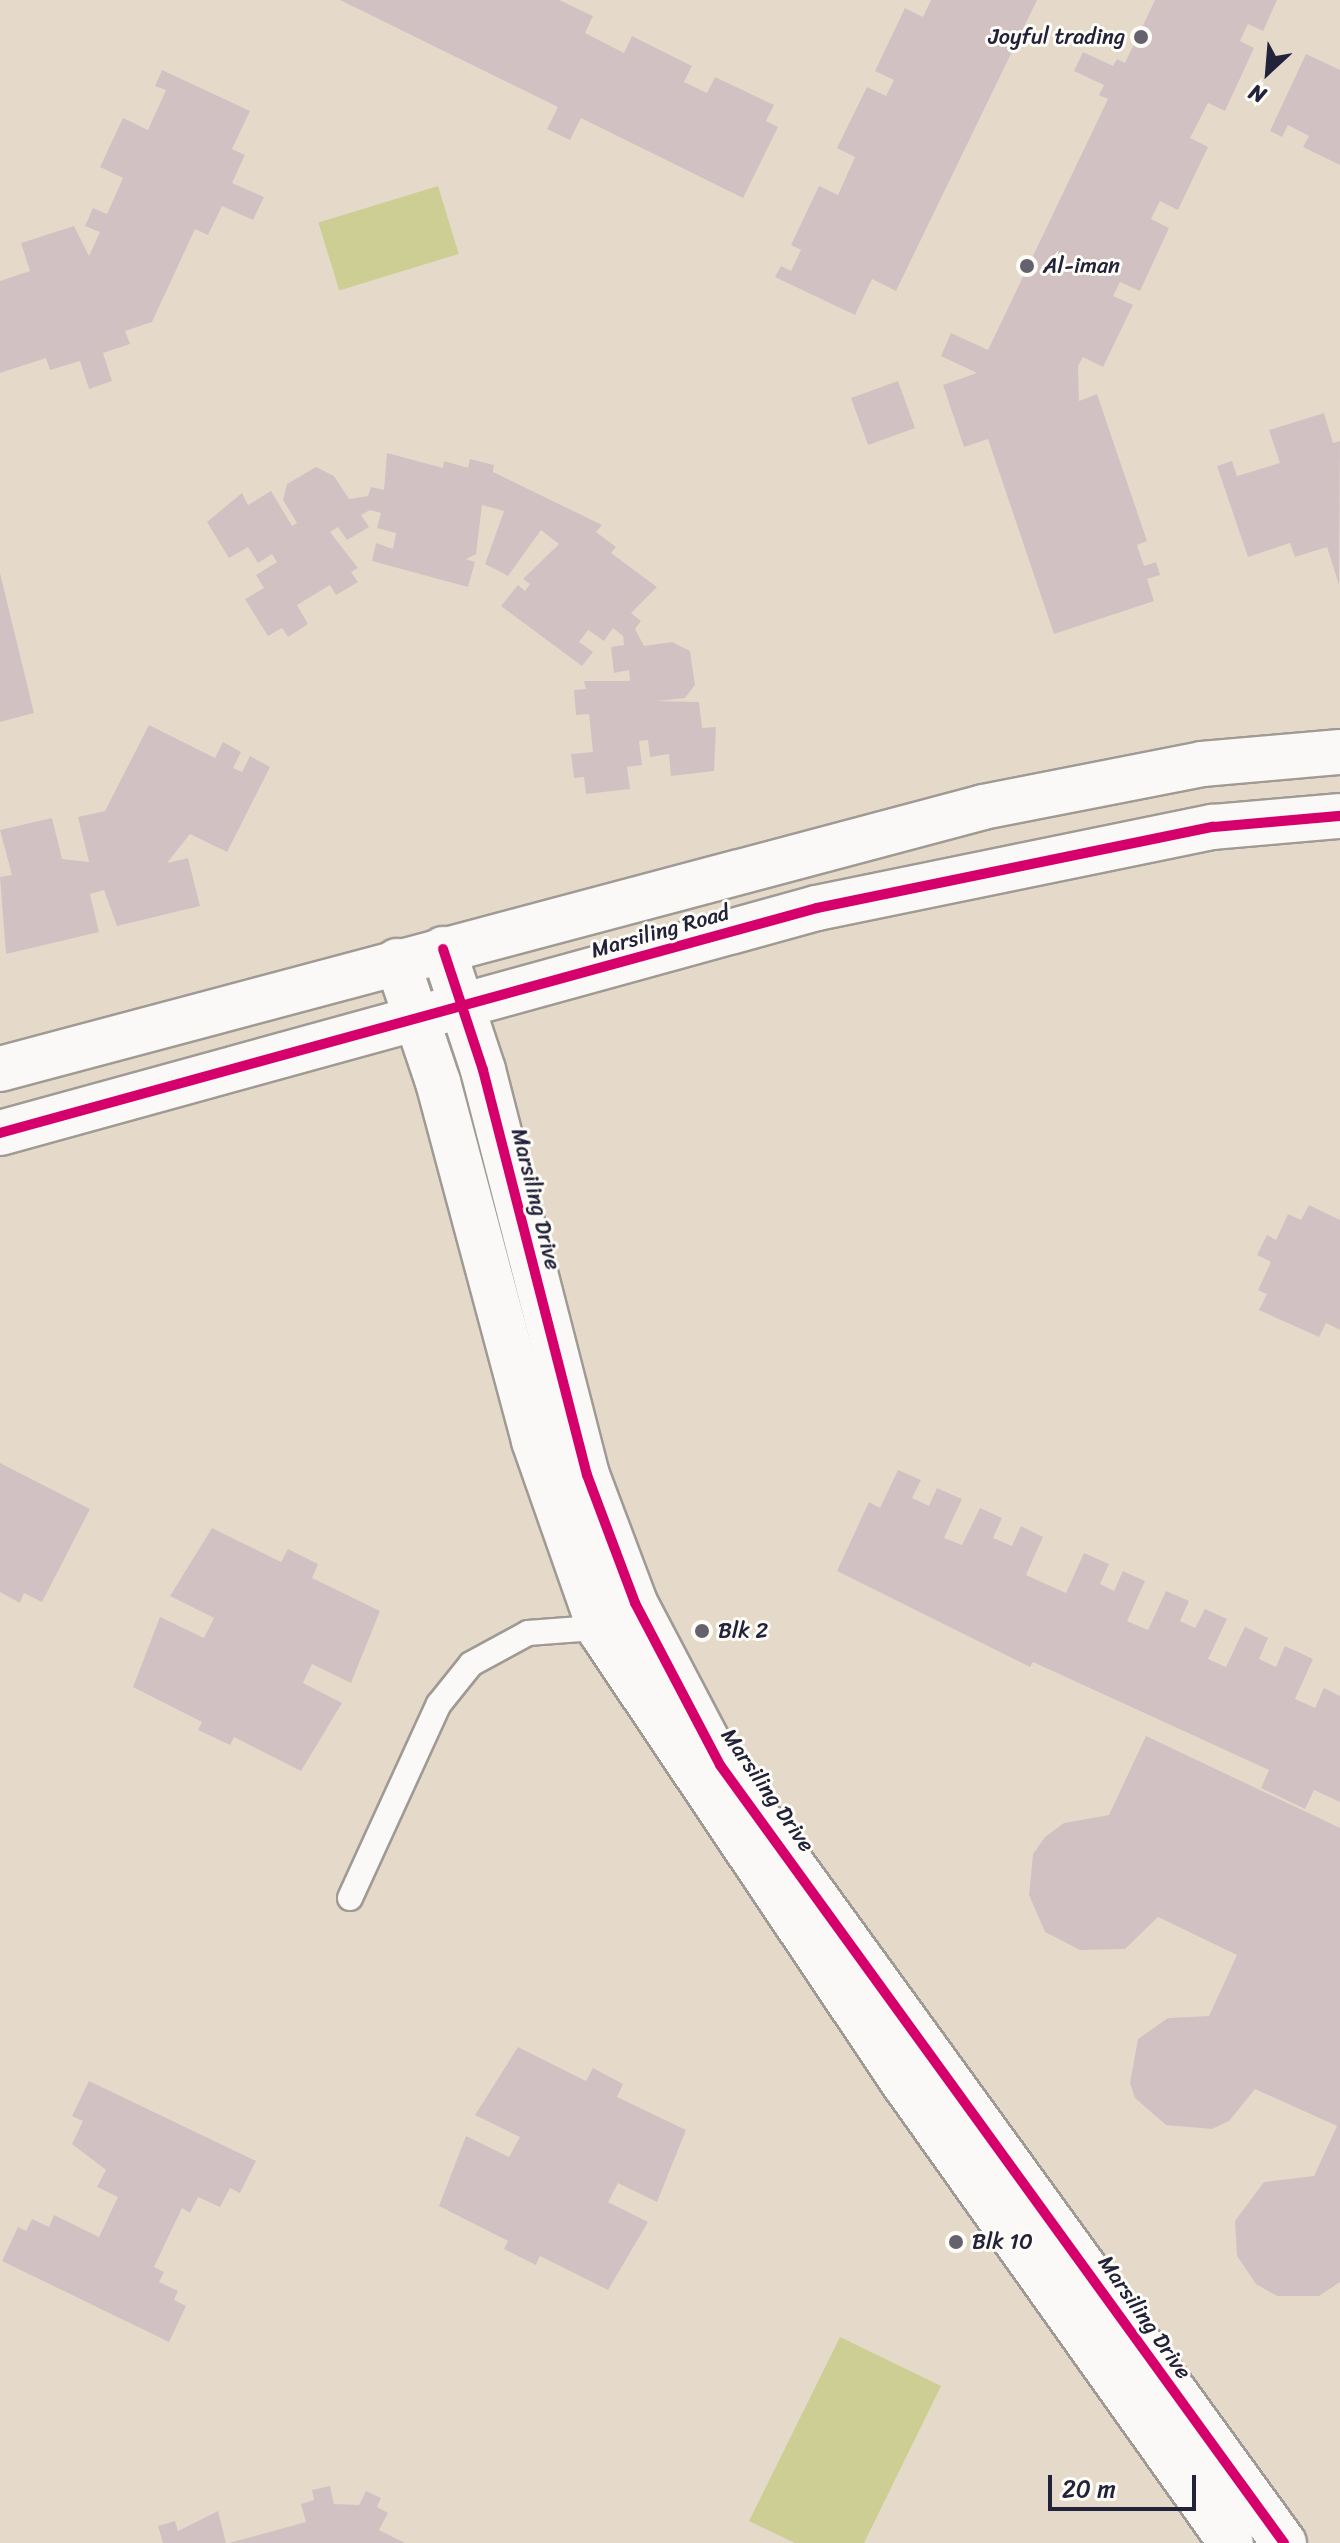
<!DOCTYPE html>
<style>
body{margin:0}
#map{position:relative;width:1340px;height:2543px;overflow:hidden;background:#e5daca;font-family:Sriracha,sans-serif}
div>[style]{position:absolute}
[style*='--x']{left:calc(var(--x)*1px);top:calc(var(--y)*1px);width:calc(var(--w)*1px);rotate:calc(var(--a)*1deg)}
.green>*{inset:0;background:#ccce94;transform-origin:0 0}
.building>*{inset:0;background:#d2c1c3;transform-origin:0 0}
.roads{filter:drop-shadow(2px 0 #a09a94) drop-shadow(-2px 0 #a09a94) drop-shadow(0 2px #a09a94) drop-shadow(0 -2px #a09a94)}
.service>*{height:24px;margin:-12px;padding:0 12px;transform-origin:12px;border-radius:12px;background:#fbf9f7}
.minor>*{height:44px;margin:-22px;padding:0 22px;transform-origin:22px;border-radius:22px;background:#fbf9f7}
.tertiary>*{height:44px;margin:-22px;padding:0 22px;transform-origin:22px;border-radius:22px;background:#fbf9f7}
.cycleway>*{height:10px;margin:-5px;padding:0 5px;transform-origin:5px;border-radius:5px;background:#d6006c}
.dots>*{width:22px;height:22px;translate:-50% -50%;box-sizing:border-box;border:4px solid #fdfcf7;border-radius:50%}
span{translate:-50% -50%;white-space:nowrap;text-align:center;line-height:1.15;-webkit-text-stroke:6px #fdfcf7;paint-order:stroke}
.poi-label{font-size:22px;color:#22223b}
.right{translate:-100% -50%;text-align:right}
.left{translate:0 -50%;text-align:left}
.street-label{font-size:22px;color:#22223b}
.north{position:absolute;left:1228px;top:32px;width:80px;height:80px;-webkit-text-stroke:6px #fdfcf7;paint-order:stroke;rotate:206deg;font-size:22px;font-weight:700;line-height:32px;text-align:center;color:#22223b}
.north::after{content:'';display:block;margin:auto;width:28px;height:36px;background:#22223b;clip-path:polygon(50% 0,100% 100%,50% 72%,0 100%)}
.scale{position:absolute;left:1048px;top:2475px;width:148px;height:36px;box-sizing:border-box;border:4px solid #22223b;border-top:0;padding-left:10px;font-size:24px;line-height:28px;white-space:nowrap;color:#22223b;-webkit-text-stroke:6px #fdfcf7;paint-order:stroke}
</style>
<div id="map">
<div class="green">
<i style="left:438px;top:186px;width:71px;height:125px;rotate:73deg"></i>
<i style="clip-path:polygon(840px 2337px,941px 2386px,864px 2543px,795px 2543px,749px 2521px)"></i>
</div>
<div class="building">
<i style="clip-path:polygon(340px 0,559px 0,593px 16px,585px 33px,624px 53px,632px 36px,692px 66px,684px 82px,707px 93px,715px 77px,774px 105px,766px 121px,778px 127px,743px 198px,581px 118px,570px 140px,547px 129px,558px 107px)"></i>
<i style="clip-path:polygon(931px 0,1037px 0,896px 291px,872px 279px,855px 315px,775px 277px,781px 266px,791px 271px,801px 250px,791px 245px,819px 186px,838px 195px,855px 157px,837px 148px,867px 87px,886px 96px,894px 80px,875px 71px,905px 8px,923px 17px)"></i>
<i style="clip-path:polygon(1155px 0,1277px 0,1263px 31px,1248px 24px,1240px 41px,1254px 48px,1225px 111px,1208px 103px,1190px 138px,1208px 147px,1178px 210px,1160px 201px,1151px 219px,1169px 228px,1140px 291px,1120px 282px,1113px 296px,1133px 305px,1103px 367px,1083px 357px,1078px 366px,1079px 401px,1097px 394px,1147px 541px,1137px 545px,1144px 566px,1156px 562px,1160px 575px,1147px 579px,1154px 601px,1054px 634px,988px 439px,964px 447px,943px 385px,977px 373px,941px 356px,951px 333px,988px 350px,1108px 99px,1099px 95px,1104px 85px,1074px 71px,1083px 52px,1113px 66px,1117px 59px,1125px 63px)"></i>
<i style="clip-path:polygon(1306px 54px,1340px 70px,1340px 165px,1303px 147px,1309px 136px,1288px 125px,1282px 137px,1270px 131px)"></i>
<i style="clip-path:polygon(162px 70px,250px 111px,232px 149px,245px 155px,232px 183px,264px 197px,253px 220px,222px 206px,208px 235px,195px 229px,152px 322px,125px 331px,130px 344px,103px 353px,112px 381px,89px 389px,80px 361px,50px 370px,46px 358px,0 373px,0 281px,30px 271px,21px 243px,74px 226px,89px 256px,100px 232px,85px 226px,93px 208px,107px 214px,123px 178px,100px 167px,123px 118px,148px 130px,166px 90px,155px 86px)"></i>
<i style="left:898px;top:381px;width:50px;height:50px;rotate:70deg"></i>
<i style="clip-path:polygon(1324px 413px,1333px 443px,1340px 441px,1339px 585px,1327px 547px,1295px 557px,1290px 543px,1248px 557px,1217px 466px,1232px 461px,1237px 476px,1280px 463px,1269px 430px)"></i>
<i style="clip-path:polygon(387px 453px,443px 468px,444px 461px,468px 468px,470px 459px,494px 465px,493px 472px,602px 525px,596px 532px,616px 547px,611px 553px,657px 587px,631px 613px,641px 621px,635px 629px,644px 646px,672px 642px,690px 651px,695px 685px,685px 698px,657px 701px,699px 702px,702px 728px,716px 727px,714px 771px,671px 776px,669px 754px,650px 757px,648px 740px,639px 741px,642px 765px,627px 767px,630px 789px,586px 794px,584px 777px,574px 778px,571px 754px,593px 752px,589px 714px,576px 715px,574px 690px,586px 689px,584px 681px,630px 681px,629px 670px,614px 673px,611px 647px,624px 645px,623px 636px,613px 628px,604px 641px,588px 630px,579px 642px,593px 652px,582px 666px,501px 606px,518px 585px,525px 591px,530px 584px,523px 579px,559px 544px,541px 530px,508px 576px,485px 564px,504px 511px,482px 505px,476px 554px,466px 559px,475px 562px,468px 587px,372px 561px,376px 543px,393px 549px,396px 533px,377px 528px,381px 513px,370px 510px,361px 515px,369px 527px,347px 540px,338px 527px,330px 532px,358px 568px,351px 572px,358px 582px,336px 595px,330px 585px,297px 605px,308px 624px,288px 637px,282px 628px,268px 636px,245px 599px,264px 588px,256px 575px,277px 562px,272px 554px,258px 563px,248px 547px,229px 558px,207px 522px,242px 493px,248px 505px,271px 491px,292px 526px,297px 523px,283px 500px,287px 484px,316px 467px,334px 476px,349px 499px,368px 496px,371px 487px,384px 490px)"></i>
<i style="clip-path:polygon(0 573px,34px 713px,0 722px)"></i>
<i style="clip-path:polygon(149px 725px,215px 758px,223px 742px,241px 752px,233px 768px,242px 772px,250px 756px,270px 767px,227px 852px,190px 834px,167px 863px,188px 858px,200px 906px,117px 926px,104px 890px,90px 894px,99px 932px,6px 954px,0 877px,12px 875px,0 830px,52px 818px,62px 859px,89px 862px,78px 817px,105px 811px)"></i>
<i style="clip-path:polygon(1309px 1205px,1340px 1220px,1340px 1330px,1326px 1323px,1319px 1337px,1259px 1310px,1267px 1294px,1258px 1290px,1271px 1262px,1257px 1255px,1267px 1235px,1276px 1240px,1288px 1214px,1301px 1220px)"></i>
<i style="clip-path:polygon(0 1463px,90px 1509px,42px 1602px,24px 1593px,20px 1603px,0 1592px)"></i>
<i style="clip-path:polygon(898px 1470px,921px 1480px,912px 1498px,929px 1506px,937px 1488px,962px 1499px,944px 1538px,962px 1545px,980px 1508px,1002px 1518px,993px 1538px,1012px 1546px,1021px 1526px,1043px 1537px,1026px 1575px,1066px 1593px,1084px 1553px,1109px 1564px,1100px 1584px,1114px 1591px,1123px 1571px,1145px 1581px,1127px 1621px,1148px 1630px,1166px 1591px,1189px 1601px,1180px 1621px,1195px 1628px,1205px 1609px,1227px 1619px,1208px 1659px,1226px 1667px,1245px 1627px,1268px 1638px,1259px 1659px,1276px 1667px,1285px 1646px,1313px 1659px,1295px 1699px,1315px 1708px,1324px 1688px,1340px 1696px,1340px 1802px,1314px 1790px,1305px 1809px,1261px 1788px,1269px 1770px,1033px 1662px,1030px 1667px,837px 1571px,869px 1502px,880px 1508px)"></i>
<i style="clip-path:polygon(212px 1528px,281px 1562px,288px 1549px,318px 1564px,312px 1578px,380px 1611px,351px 1683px,312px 1664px,303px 1683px,342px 1703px,301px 1771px,234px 1737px,230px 1745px,198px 1730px,202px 1722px,133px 1687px,160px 1617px,204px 1638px,214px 1618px,170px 1596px)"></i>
<i style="clip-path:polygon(1146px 1736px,1340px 1828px,1340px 2282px,1319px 2296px,1277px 2296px,1256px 2284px,1237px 2256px,1235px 2221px,1264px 2182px,1314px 2176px,1337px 2126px,1255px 2089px,1229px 2121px,1212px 2129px,1166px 2125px,1135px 2098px,1130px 2083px,1138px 2039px,1168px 2018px,1209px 2016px,1237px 1955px,1158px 1917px,1125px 1949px,1080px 1950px,1045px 1932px,1029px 1895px,1033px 1854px,1045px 1837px,1064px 1823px,1109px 1815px)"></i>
<i style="clip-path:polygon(518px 2047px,586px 2081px,593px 2068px,623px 2084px,617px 2097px,686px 2130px,657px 2202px,618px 2183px,608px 2202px,648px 2222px,608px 2290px,540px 2256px,536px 2265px,504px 2249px,508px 2241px,439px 2206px,466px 2136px,509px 2157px,520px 2137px,475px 2115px)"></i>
<i style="clip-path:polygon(89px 2081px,256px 2161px,240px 2193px,230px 2188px,220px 2207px,198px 2197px,190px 2213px,182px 2208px,154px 2267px,164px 2272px,159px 2282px,178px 2291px,174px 2300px,186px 2306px,169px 2342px,2px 2261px,18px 2227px,26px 2231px,32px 2219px,49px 2227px,54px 2215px,99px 2237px,118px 2197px,97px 2187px,106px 2170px,72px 2144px,83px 2121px,72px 2116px)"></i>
<i style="clip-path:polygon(330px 2486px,334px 2504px,359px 2505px,366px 2491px,381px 2498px,377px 2507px,388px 2513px,379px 2530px,405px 2543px,229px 2543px,306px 2522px,301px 2504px,314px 2500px,312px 2490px)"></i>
<i style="clip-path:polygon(218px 2511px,226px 2543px,163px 2543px,158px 2526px,175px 2521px,178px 2531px)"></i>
</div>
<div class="roads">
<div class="service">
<i style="--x:350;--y:1898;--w:213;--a:-65.4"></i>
<i style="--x:439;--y:1704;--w:51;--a:-51.3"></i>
<i style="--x:471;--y:1664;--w:65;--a:-28.5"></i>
<i style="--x:528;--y:1633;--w:79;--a:-4.3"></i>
</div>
<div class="minor">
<i style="--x:443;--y:949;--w:127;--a:71.7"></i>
<i style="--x:483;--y:1070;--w:418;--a:75.6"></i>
<i style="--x:587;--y:1475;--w:137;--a:69.4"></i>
<i style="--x:635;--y:1603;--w:183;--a:62.3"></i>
<i style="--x:720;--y:1765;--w:961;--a:54.06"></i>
<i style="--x:397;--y:961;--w:128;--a:71.3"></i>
<i style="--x:438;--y:1082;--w:372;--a:75"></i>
<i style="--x:534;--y:1441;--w:202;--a:70.7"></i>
<i style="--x:601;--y:1632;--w:546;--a:56.14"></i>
<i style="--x:905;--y:2085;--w:562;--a:54.56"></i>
</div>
<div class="tertiary">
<i style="--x:0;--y:1069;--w:1017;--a:-14.92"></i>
<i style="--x:983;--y:807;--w:223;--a:-11.1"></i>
<i style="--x:1202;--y:764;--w:139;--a:-5"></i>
<i style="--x:0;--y:1133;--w:847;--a:-15.4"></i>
<i style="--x:817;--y:908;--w:404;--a:-11.6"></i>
<i style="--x:1213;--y:827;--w:127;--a:-5"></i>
</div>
</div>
<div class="cycleway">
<i style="--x:443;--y:949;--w:127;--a:71.7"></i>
<i style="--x:483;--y:1070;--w:418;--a:75.6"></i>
<i style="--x:587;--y:1475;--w:137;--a:69.4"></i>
<i style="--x:635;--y:1603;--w:183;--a:62.3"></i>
<i style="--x:720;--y:1765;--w:961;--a:54.06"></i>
<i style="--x:0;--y:1133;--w:847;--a:-15.4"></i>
<i style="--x:817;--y:908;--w:404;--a:-11.6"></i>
<i style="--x:1213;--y:827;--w:127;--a:-5"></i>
</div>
<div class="dots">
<i style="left:1141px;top:37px;background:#66626d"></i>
<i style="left:1027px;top:266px;background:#66626d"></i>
<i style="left:702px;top:1631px;background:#66626d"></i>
<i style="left:956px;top:2242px;background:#66626d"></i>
</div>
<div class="poi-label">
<span class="right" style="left:1125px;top:37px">Joyful trading</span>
<span class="left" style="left:1043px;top:266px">Al-iman</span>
<span class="left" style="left:718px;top:1631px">Blk 2</span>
<span class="left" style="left:972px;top:2242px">Blk 10</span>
</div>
<div class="street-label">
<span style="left:660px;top:931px;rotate:-16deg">Marsiling Road</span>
<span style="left:536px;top:1199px;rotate:76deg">Marsiling Drive</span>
<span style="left:768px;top:1790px;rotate:55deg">Marsiling Drive</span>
<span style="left:1145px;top:2317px;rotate:55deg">Marsiling Drive</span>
</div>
<div class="north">N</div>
<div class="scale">20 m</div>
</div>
